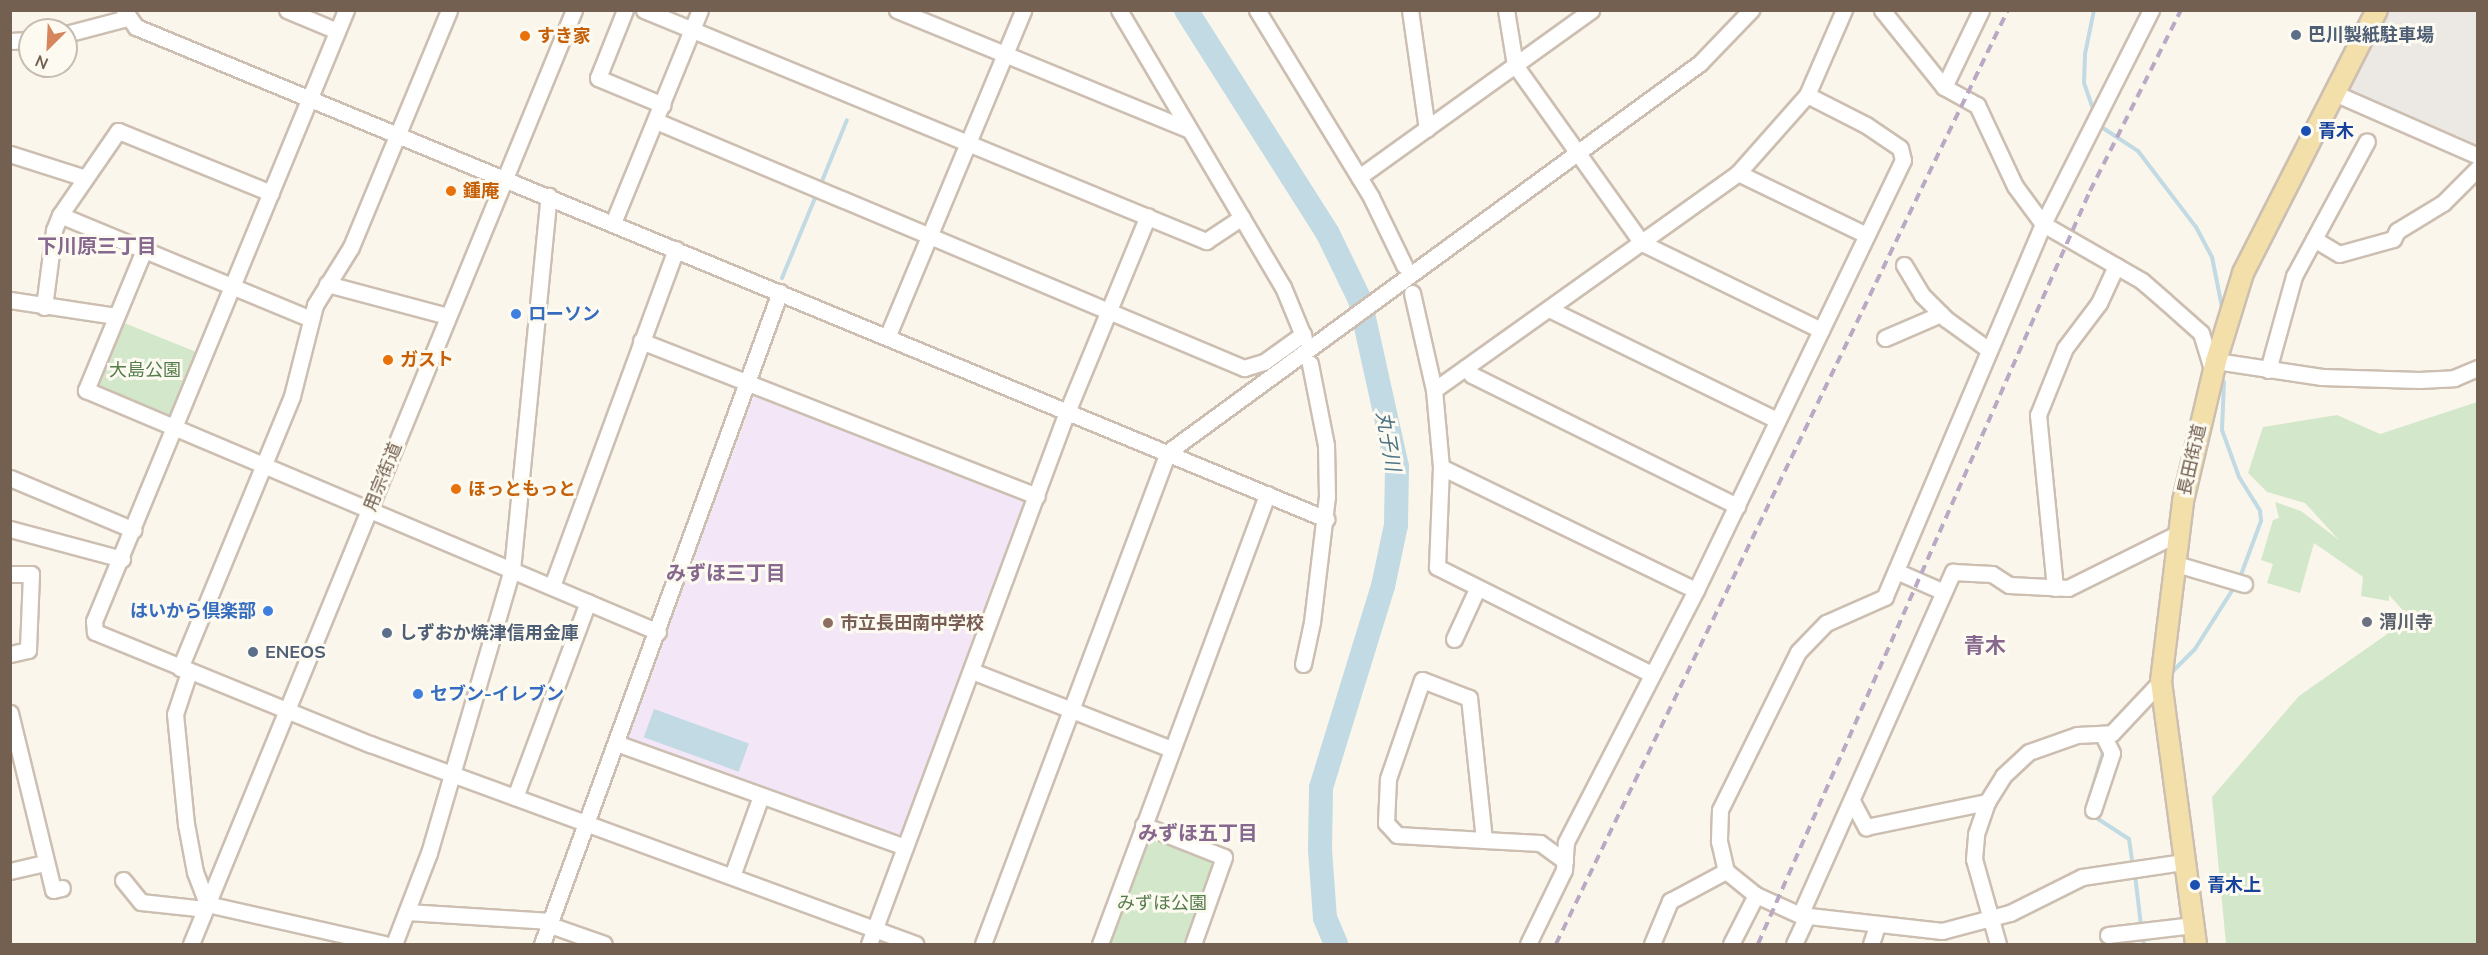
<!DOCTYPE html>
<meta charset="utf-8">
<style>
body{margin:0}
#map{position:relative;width:2488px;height:955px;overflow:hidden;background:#fbf6eb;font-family:Mulish,"Noto Sans JP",sans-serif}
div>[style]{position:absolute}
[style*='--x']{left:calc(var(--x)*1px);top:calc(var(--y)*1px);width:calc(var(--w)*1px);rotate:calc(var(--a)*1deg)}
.industrial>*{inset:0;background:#ece8e3}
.education>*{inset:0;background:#f3e7f7}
.green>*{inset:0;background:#d3e7ca;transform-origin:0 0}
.water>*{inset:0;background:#c1dae3;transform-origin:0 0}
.stream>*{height:4px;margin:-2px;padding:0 2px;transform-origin:2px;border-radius:2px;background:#c1dae3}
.river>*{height:24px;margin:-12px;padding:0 12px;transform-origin:12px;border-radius:12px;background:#c1dae3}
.roads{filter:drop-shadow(2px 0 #ccbfb1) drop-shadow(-2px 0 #ccbfb1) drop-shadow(0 2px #ccbfb1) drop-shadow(0 -2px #ccbfb1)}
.minor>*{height:15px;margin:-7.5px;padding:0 7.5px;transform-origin:7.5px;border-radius:7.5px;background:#fff}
.major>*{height:20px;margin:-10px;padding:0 10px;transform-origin:10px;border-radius:10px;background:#f2dfaa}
.rail>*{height:4px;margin-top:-2px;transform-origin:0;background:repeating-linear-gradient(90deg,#baa9c4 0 9px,transparent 0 15px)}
.dots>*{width:16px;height:16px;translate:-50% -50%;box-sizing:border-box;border:3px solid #fdfaf1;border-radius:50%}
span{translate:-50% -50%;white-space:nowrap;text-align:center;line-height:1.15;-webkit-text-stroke:6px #fdfaf1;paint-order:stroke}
.service-label{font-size:18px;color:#4e5e75;font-weight:700}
.left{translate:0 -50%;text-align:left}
.food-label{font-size:18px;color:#c56008;font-weight:700}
.transit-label{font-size:18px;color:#164399;font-weight:700}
.shop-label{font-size:18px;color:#366cbe;font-weight:700}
.right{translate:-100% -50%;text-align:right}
.park-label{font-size:18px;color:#557d4c}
.street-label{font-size:18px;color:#736050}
.worship-label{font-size:18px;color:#5b616d;font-weight:700}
.education-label{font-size:18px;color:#785e54;font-weight:700}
.neighbourhood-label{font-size:20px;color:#86688e;font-weight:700}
.water-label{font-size:20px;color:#4c7484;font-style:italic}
.quarter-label{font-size:21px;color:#86688e;font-weight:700}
.frame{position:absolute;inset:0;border:12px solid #736050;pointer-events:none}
.north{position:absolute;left:18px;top:18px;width:60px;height:60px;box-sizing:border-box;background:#fdfaf1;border:2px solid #c6bcb1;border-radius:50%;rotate:204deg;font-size:16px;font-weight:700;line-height:24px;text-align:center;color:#736050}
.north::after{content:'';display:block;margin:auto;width:21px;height:27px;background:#d7855d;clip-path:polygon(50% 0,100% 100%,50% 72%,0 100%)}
</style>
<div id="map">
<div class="industrial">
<i style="clip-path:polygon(2383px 11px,2477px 11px,2477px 148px,2342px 90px)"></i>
</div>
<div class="education">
<i style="clip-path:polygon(756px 390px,1026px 496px,1030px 505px,903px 843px,627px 741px)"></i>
</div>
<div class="green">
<i style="left:122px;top:322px;width:80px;height:71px;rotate:22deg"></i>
<i style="clip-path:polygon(2477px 402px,2477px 944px,2226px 944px,2212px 797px,2299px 696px,2410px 618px,2389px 595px,2389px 601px,2361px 596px,2363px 577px,2314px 543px,2300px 593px,2267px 583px,2273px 564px,2261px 560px,2273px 520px,2279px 518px,2275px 502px,2301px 511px,2339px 540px,2305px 503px,2267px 492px,2248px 473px,2263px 427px,2337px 415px,2380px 434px)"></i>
<i style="clip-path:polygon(1146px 834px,1218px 862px,1188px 944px,1107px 944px)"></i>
</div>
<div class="water">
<i style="left:654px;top:709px;width:101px;height:30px;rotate:20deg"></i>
</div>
<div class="stream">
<i style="--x:2092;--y:106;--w:24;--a:-109"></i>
<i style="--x:2084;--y:83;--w:29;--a:-88"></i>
<i style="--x:2085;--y:54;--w:45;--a:-78.4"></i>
<i style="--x:2103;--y:128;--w:42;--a:33.3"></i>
<i style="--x:2138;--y:151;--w:96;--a:52.7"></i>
<i style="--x:2196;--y:227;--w:34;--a:62"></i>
<i style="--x:2212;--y:257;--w:51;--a:78.7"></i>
<i style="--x:820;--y:186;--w:71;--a:-67.8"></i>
<i style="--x:782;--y:278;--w:92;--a:-67.6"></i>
<i style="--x:2224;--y:382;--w:48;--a:92.4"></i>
<i style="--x:2222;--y:430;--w:50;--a:70.1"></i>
<i style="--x:2239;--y:477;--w:40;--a:58"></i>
<i style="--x:2260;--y:511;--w:10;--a:84"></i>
<i style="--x:2261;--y:521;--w:63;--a:110.4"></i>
<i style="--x:2170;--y:674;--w:35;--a:-45"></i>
<i style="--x:2195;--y:649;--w:75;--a:-57.6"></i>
<i style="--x:2088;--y:803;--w:53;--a:-73.6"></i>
<i style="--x:2092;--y:815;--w:44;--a:33"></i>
<i style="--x:2129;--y:839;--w:21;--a:82"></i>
<i style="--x:2135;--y:875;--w:50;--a:83.2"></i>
<i style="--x:2143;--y:935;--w:9;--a:84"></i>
</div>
<div class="river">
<i style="--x:1186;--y:10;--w:265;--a:57.6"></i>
<i style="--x:1328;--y:234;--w:73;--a:64.1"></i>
<i style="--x:1360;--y:300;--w:171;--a:77.5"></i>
<i style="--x:1397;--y:467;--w:58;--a:91"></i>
<i style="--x:1396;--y:525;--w:62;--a:102"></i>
<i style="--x:1383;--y:586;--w:211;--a:107.1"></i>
<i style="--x:1321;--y:788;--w:62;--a:90.9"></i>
<i style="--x:1320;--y:850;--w:68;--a:85.8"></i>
<i style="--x:1325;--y:918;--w:28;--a:67"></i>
</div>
<div class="roads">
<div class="minor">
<i style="--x:124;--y:10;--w:21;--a:55"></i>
<i style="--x:136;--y:27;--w:1288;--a:22.46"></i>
<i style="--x:287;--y:10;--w:54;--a:22.8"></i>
<i style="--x:346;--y:10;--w:661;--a:112.41"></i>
<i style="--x:94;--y:621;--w:11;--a:85"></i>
<i style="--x:95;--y:632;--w:297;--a:22.2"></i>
<i style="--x:370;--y:744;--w:581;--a:20.15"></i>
<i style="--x:625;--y:10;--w:73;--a:111.7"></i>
<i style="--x:598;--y:78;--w:70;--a:22.6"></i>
<i style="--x:644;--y:10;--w:608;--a:22.34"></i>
<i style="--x:1206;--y:241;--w:43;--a:-33.7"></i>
<i style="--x:897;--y:10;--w:316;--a:22.3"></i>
<i style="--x:1119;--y:10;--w:322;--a:59.4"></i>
<i style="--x:1283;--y:287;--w:55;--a:67.6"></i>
<i style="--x:1257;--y:10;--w:219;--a:58.6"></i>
<i style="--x:1371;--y:197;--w:76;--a:64.1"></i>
<i style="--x:1410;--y:10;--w:120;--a:81.9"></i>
<i style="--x:1506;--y:10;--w:56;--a:80.7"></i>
<i style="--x:1515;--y:65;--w:219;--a:54.5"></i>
<i style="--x:1642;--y:243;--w:199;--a:25.9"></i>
<i style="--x:1882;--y:10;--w:99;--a:51.2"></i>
<i style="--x:1944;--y:87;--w:38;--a:29"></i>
<i style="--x:1977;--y:105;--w:89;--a:64.9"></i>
<i style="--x:2015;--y:186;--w:47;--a:53.6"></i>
<i style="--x:2043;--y:224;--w:114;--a:29.9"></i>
<i style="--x:2142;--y:281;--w:30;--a:41"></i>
<i style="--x:2165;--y:301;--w:48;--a:41.6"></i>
<i style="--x:2201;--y:333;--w:41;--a:72.9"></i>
<i style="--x:2151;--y:10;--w:240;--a:116.8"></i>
<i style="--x:2043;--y:224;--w:405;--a:113"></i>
<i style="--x:1885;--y:597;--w:64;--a:156.2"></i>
<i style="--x:1826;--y:623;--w:40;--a:134"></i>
<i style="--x:1798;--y:652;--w:176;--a:116.3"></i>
<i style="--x:1720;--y:810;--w:31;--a:92"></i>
<i style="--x:1719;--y:841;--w:31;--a:77"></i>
<i style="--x:1726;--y:871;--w:38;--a:39"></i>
<i style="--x:1756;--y:895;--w:48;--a:24.4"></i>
<i style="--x:1800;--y:915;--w:143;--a:6.4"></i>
<i style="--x:1942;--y:931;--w:70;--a:-14.8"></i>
<i style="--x:2010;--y:913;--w:80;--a:-26.6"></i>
<i style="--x:2082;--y:877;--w:103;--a:-8.4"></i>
<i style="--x:66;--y:34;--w:63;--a:-14.7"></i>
<i style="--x:10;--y:41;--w:20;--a:-3"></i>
<i style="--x:1944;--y:87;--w:85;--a:-64.3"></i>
<i style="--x:2334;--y:93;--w:157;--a:23.6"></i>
<i style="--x:656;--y:121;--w:638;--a:22.79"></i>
<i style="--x:1244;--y:368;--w:21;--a:-17"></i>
<i style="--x:1264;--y:362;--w:48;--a:-35.7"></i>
<i style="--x:10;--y:154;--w:79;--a:17.7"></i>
<i style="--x:1738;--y:173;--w:142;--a:25.8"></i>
<i style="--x:1359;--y:177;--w:286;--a:-35.7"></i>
<i style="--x:271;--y:193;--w:165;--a:-157.9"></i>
<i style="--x:118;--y:131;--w:102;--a:124.6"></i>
<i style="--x:60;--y:215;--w:272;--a:22.5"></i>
<i style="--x:613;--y:223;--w:230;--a:-67.8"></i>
<i style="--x:2314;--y:239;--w:29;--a:31"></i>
<i style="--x:2339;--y:254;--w:56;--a:-15.5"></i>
<i style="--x:2393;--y:239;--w:9;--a:-63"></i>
<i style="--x:2397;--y:231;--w:54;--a:-31.3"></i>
<i style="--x:2443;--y:203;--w:49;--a:-45"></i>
<i style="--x:144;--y:250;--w:152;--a:112.5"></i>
<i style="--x:86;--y:390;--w:621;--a:22.93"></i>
<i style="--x:1904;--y:265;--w:35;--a:59"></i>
<i style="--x:1922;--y:295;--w:34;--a:45"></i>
<i style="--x:1946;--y:319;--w:53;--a:35.8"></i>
<i style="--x:327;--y:284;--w:124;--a:14.9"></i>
<i style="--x:1412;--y:293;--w:99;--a:77.2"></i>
<i style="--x:1434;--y:390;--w:77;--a:84.8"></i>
<i style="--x:1441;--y:467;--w:100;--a:92.3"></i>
<i style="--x:1437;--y:567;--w:240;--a:26.5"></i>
<i style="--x:10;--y:300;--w:107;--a:8.6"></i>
<i style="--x:44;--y:307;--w:78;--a:-82.6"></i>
<i style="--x:54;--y:230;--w:16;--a:-68"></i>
<i style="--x:1549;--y:309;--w:254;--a:26"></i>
<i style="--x:888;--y:335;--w:352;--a:-67.4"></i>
<i style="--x:1885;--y:338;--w:61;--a:-23.2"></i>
<i style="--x:641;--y:341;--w:425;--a:21.4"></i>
<i style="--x:2216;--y:361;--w:107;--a:8.6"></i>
<i style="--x:2322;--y:377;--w:97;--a:1.8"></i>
<i style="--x:2419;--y:380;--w:35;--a:-3"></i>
<i style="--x:2454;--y:378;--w:26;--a:-23"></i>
<i style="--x:1465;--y:368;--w:10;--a:45"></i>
<i style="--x:1472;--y:375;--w:296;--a:26.3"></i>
<i style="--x:2268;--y:370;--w:98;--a:-74.5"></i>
<i style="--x:2294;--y:276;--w:153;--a:-61.6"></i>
<i style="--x:1434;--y:390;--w:374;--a:-35.5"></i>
<i style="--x:1738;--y:173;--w:104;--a:-48.5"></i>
<i style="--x:1441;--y:467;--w:283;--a:25.8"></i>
<i style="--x:10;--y:478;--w:134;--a:22.8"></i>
<i style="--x:10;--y:529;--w:116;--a:15"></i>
<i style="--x:2173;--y:563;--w:74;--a:16.5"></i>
<i style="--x:1896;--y:571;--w:52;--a:23.6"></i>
<i style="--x:10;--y:574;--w:21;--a:0"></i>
<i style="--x:31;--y:574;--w:76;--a:92.3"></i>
<i style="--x:28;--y:650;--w:18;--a:167"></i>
<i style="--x:552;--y:586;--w:359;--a:-69.8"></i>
<i style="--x:2055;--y:588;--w:174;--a:-95.6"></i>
<i style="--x:2038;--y:415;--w:72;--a:-68.1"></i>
<i style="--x:2065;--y:348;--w:56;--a:-52.9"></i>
<i style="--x:2099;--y:303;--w:41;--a:-65.3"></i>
<i style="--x:1454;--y:639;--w:55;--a:-65.3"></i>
<i style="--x:1303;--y:664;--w:43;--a:-77.9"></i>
<i style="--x:1312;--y:622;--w:126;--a:-83.2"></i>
<i style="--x:1327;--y:497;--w:52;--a:-91.1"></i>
<i style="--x:1326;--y:445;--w:83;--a:-101.2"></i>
<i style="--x:180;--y:668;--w:294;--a:-67.6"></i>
<i style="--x:292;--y:396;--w:94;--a:-75.8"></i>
<i style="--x:315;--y:305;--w:68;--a:-58.2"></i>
<i style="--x:351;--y:247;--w:256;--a:-67.5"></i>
<i style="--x:972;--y:671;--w:214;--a:21.4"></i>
<i style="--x:189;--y:672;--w:44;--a:108.4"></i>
<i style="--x:175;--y:714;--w:111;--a:84.3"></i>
<i style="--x:186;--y:824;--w:49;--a:79.4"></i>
<i style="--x:195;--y:872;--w:34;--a:69"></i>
<i style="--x:207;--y:904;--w:182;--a:12.7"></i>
<i style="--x:10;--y:713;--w:182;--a:76.3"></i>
<i style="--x:53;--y:890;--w:9;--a:-13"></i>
<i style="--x:616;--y:743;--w:307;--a:19.8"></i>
<i style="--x:515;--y:797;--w:208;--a:-69.5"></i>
<i style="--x:1852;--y:801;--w:30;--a:62"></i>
<i style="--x:1866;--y:827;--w:124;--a:-11.7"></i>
<i style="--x:2093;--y:810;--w:60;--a:-71.6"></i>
<i style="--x:2112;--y:753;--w:20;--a:-117"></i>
<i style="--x:1143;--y:825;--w:87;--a:21.6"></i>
<i style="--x:1224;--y:857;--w:92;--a:109.6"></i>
<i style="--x:1484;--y:840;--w:143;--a:-96"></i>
<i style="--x:1469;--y:698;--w:50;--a:-159"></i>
<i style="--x:1422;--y:680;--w:105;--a:109"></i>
<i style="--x:1388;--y:779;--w:44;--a:92.6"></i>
<i style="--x:1386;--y:823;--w:16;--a:47"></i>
<i style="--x:1397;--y:835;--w:87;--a:3.3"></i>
<i style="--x:1484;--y:840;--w:56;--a:3.1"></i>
<i style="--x:1540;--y:843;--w:31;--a:36"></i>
<i style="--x:10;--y:871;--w:37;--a:-13"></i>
<i style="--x:732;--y:876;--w:85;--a:-70.1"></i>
<i style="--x:123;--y:880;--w:28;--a:51"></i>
<i style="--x:141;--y:902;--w:64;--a:6.2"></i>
<i style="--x:407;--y:912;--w:144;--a:3.6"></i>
<i style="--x:1800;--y:915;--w:376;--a:-66"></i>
<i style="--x:1953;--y:572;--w:39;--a:3"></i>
<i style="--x:1992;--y:574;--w:20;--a:33"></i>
<i style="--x:2009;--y:585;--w:59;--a:2.9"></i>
<i style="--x:2068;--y:588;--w:122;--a:-26.4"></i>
<i style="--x:550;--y:925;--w:57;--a:19.4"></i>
<i style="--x:2108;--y:935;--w:86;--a:-6.7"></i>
<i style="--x:191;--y:944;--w:1009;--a:-67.7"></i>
<i style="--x:394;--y:944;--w:97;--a:-69"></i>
<i style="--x:429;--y:853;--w:295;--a:-73.7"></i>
<i style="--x:512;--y:570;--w:376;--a:-84.4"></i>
<i style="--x:542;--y:944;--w:694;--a:-69.95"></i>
<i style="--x:869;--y:944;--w:562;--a:-69.6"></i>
<i style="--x:1065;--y:417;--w:217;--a:-67.6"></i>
<i style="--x:983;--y:944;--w:526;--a:-69.39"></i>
<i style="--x:1168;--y:452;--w:659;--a:-36.17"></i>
<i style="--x:1700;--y:63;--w:74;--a:-46.1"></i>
<i style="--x:1100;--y:944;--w:480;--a:-69.6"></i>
<i style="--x:1528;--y:944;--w:82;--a:-64.1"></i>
<i style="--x:1564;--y:870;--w:28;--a:-86"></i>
<i style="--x:1566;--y:842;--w:284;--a:-62.7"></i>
<i style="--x:1696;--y:590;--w:477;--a:-64.3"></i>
<i style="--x:1903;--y:160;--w:12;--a:-104"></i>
<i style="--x:1900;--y:148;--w:41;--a:-145.9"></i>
<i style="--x:1866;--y:125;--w:66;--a:-153"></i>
<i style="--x:1807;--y:95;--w:93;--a:-66.5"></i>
<i style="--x:1652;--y:944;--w:47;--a:-67.3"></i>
<i style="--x:1670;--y:901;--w:64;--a:-28.2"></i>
<i style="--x:1731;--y:944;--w:55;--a:-63"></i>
<i style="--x:1794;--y:944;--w:31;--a:-65"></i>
<i style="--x:1871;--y:944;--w:20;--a:-72"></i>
<i style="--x:1998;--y:944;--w:88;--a:-105.8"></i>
<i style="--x:1974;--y:859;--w:25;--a:-85"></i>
<i style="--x:1976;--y:834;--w:34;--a:-71"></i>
<i style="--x:1987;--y:802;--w:31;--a:-58"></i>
<i style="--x:2003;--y:776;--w:35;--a:-43"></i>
<i style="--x:2029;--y:752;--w:51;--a:-19.5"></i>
<i style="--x:2077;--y:735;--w:35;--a:-3"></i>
<i style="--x:2112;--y:733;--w:71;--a:-46.7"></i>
</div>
<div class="major">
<i style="--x:2196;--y:944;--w:265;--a:-97.6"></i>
<i style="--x:2161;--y:681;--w:181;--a:-83"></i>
<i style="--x:2183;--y:501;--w:144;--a:-76.7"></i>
<i style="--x:2216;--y:361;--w:92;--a:-72.9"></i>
<i style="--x:2243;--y:273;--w:295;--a:-63"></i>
</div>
</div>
<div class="rail">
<i style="--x:1556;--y:944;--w:1038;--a:-64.18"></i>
<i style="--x:1758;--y:944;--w:823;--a:-66.21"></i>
<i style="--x:2090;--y:191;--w:203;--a:-63.3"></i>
</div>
<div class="dots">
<i style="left:2296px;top:35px;background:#5c6f8a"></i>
<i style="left:525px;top:36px;background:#e8710a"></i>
<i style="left:2306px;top:131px;background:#1a4fb4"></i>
<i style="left:451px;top:191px;background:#e8710a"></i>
<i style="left:516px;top:314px;background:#3f7fe0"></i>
<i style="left:388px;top:360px;background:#e8710a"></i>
<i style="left:456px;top:489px;background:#e8710a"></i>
<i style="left:268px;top:611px;background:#3f7fe0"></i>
<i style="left:2367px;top:622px;background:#6b7280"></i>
<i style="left:828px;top:623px;background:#8d6e63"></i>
<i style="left:387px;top:633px;background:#5c6f8a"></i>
<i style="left:253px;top:652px;background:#5c6f8a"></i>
<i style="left:418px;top:694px;background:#3f7fe0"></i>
<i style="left:2195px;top:885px;background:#1a4fb4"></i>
</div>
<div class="service-label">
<span class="left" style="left:2308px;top:35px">巴川製紙駐車場</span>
<span class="left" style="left:399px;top:633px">しずおか焼津信用金庫</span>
<span class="left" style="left:265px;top:652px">ENEOS</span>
</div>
<div class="food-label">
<span class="left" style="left:537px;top:36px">すき家</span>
<span class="left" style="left:463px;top:191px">鍾庵</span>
<span class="left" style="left:400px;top:360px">ガスト</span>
<span class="left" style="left:468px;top:489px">ほっともっと</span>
</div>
<div class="transit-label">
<span class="left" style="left:2318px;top:131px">青木</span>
<span class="left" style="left:2207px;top:885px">青木上</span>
</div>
<div class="shop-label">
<span class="left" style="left:528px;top:314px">ローソン</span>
<span class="right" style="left:256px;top:611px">はいから倶楽部</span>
<span class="left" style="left:430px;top:694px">セブン-イレブン</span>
</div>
<div class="park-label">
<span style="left:145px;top:370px">大島公園</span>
<span style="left:1162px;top:903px">みずほ公園</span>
</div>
<div class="street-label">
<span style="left:2192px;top:460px;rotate:-77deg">長田街道</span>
<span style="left:383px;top:477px;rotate:-68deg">用宗街道</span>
</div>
<div class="worship-label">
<span class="left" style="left:2379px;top:622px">渭川寺</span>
</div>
<div class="education-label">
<span class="left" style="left:840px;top:623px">市立長田南中学校</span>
</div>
<div class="neighbourhood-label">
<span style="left:97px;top:245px">下川原三丁目</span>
<span style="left:726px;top:572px">みずほ三丁目</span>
<span style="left:1198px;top:832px">みずほ五丁目</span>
</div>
<div class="water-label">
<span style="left:1389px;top:441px;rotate:80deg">丸子川</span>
</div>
<div class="quarter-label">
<span style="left:1985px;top:645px">青木</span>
</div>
<div class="frame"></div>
<div class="north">N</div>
</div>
